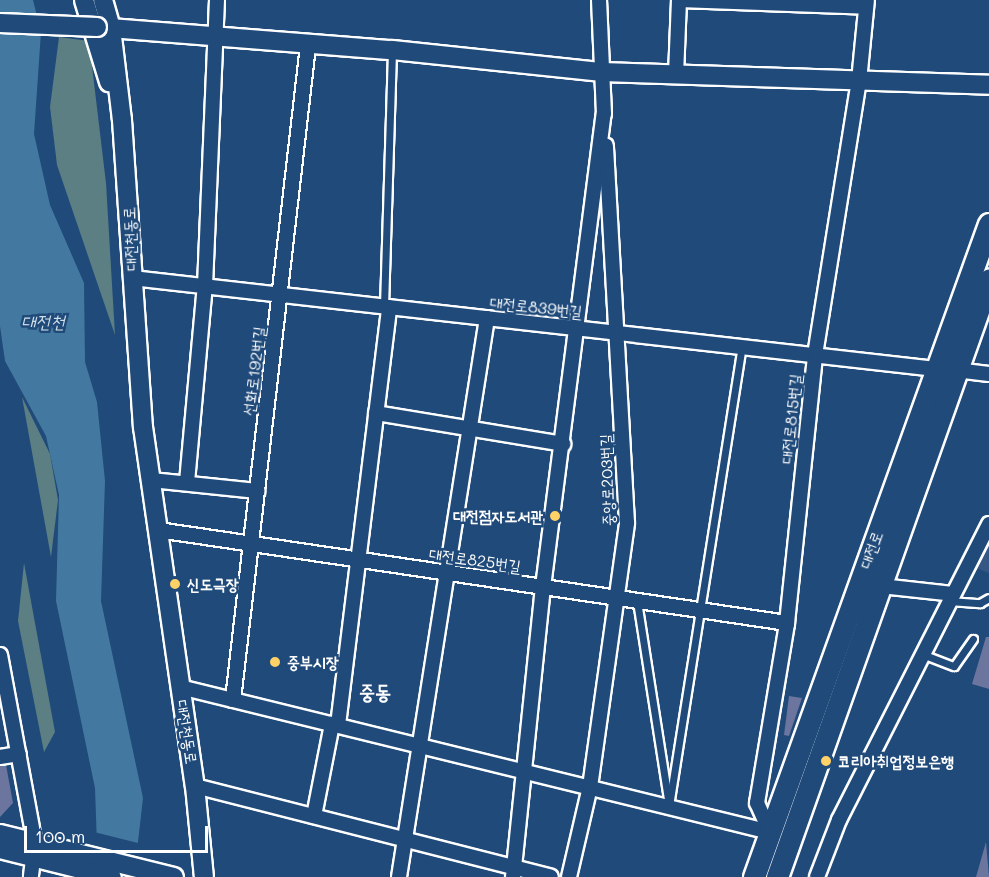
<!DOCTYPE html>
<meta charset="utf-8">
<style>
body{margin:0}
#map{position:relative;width:989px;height:877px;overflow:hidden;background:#1f4a7a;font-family:Mali,"Poor Story",sans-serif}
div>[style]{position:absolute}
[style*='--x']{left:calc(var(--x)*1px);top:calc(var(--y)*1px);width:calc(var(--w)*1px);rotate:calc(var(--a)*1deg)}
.built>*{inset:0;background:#365784}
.green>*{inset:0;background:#5c7f83}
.water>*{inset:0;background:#4379a0}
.pier>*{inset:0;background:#1f4a7a}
.building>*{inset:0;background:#6c759d}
.roads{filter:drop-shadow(2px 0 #fff) drop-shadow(-2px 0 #fff) drop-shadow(0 2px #fff) drop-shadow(0 -2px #fff)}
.service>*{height:7px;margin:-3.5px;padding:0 3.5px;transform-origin:3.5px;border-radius:3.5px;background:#1f4a7a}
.minor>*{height:14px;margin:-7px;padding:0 7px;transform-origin:7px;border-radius:7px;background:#1f4a7a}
.secondary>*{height:18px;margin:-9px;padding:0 9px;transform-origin:9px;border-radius:9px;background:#1f4a7a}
.primary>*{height:21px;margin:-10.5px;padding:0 10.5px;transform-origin:10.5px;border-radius:10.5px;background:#1f4a7a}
.bridges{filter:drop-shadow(2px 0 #fff) drop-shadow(-2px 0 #fff) drop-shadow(0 2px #fff) drop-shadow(0 -2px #fff)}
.secondary-bridge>*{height:18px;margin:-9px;padding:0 9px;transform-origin:9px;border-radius:9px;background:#1f4a7a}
.dots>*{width:16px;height:16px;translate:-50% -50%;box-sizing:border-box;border:3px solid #1f4a7a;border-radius:50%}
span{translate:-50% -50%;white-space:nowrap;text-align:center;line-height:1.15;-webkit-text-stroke:5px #1f4a7a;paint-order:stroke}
.street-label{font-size:16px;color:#fff}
.poi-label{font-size:16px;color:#fff;font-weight:700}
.right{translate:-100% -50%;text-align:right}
.left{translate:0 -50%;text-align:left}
.water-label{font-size:18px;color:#d0dee7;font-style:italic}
.quarter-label{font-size:20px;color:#fff;font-weight:700}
.scale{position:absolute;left:24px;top:826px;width:184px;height:27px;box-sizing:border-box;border:3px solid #fff;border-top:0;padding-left:8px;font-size:18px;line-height:21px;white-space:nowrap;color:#fff;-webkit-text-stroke:4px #1f4a7a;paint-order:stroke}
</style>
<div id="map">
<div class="built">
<i style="clip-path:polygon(989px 543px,989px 573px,976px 568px)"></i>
</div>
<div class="green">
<i style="clip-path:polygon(59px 37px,89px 41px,106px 183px,115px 335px,57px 165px,50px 107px)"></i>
<i style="clip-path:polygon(22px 397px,50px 454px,58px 500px,51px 557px)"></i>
<i style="clip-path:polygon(24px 563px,55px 732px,44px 752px,18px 621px)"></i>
</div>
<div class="water">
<i style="clip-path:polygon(0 0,33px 0,41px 32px,34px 134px,50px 205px,84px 283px,85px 362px,97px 402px,105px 481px,101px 601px,143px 798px,134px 877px,97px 845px,95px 788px,56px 601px,59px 495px,46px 436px,5px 361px,0 326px)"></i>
</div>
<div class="pier">
<i style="clip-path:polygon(94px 832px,142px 844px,137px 877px,86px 877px)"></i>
</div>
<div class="building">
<i style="clip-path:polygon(986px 637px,989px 637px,989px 689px,972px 684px)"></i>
<i style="clip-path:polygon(789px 696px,802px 698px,789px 736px,784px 735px)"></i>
<i style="clip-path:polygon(6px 765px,13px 803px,0 817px,0 766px)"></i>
<i style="clip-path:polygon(986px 842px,989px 877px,976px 877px)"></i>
</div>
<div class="roads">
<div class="service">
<i style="--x:384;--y:306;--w:256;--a:-88.2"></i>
<i style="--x:637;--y:601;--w:199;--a:81.1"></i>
<i style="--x:949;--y:601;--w:31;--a:4"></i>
<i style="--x:980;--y:603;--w:10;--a:-29"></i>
<i style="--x:922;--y:654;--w:34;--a:21"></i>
<i style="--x:954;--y:666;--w:33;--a:-55"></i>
<i style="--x:669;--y:806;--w:465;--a:-81"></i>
</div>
<div class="minor">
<i style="--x:679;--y:0;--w:187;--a:2.1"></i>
<i style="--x:676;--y:75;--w:75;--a:-87.7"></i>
<i style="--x:132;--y:278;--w:809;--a:6.46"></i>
<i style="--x:956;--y:370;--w:33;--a:7"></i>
<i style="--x:376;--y:413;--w:190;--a:9.4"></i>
<i style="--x:151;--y:480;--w:107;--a:5.9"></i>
<i style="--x:187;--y:482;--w:197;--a:-84.8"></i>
<i style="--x:205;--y:286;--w:286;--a:-87.6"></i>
<i style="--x:158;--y:530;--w:636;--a:8.41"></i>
<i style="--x:881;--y:586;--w:72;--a:6.3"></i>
<i style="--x:0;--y:655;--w:191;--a:79.5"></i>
<i style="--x:35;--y:843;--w:34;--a:97"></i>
<i style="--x:180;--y:687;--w:608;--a:13.81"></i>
<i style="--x:233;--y:700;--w:658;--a:-83.46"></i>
<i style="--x:338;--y:725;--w:421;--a:-83"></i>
<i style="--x:0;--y:757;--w:19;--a:-9"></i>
<i style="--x:195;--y:786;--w:367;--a:14.3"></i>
<i style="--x:314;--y:816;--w:94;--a:-78.9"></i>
<i style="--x:770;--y:832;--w:32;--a:-114"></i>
<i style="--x:757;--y:803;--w:182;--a:-80.5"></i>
<i style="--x:787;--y:623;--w:269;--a:-84"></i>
<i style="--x:815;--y:355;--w:278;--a:-80.9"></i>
<i style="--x:859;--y:81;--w:81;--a:-84.4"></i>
<i style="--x:399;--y:877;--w:566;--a:-81.05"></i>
<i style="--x:513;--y:877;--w:292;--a:-84.1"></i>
<i style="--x:543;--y:587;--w:477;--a:-82.7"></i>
<i style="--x:604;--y:114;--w:114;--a:-92.5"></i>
<i style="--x:569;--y:877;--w:92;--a:-76.9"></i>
<i style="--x:590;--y:787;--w:267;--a:-82"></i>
<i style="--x:627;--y:523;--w:378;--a:-93.2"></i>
<i style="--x:817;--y:877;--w:61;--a:-68.9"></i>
<i style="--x:839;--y:820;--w:332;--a:-63.1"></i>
</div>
<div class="secondary">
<i style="--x:84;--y:0;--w:86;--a:73"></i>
<i style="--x:103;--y:0;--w:29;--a:74"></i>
<i style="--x:111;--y:28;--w:93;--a:83.2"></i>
<i style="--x:122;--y:120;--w:308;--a:86.1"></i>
<i style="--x:143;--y:427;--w:363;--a:81.8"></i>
<i style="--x:195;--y:786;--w:91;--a:84.4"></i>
<i style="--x:97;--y:27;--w:296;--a:4.5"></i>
<i style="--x:392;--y:50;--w:212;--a:6"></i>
<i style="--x:603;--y:72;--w:386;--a:1.9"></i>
<i style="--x:0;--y:834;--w:179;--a:13.9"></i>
<i style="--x:0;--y:849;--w:115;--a:14"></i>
</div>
<div class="primary">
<i style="--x:754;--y:877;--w:694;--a:-70.21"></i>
<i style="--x:777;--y:877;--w:634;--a:-70.45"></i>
</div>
</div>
<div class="bridges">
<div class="secondary-bridge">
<i style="--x:0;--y:23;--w:97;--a:2.4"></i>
</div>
</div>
<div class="dots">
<i style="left:555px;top:516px;background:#ffd166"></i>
<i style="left:175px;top:584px;background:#ffd166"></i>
<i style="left:275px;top:662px;background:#ffd166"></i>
<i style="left:826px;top:761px;background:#ffd166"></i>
</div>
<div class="street-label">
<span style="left:130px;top:239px;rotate:-92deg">대전천동로</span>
<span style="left:536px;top:307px;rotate:6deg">대전로839번길</span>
<span style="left:254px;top:371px;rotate:-83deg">선화로192번길</span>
<span style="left:791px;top:419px;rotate:-84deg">대전로815번길</span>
<span style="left:607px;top:480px;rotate:-92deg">중앙로203번길</span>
<span style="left:871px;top:550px;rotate:-70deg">대전로</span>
<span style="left:475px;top:560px;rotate:8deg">대전로825번길</span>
<span style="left:187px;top:732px;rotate:81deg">대전천동로</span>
</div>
<div class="poi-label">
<span class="right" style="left:543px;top:516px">대전점자도서관</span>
<span class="left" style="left:187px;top:584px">신도극장</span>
<span class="left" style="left:287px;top:662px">중부시장</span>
<span class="left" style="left:838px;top:761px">코리아취업정보은행</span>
</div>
<div class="water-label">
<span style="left:43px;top:321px">대전천</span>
</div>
<div class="quarter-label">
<span style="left:375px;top:691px">중동</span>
</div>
<div class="scale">100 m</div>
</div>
